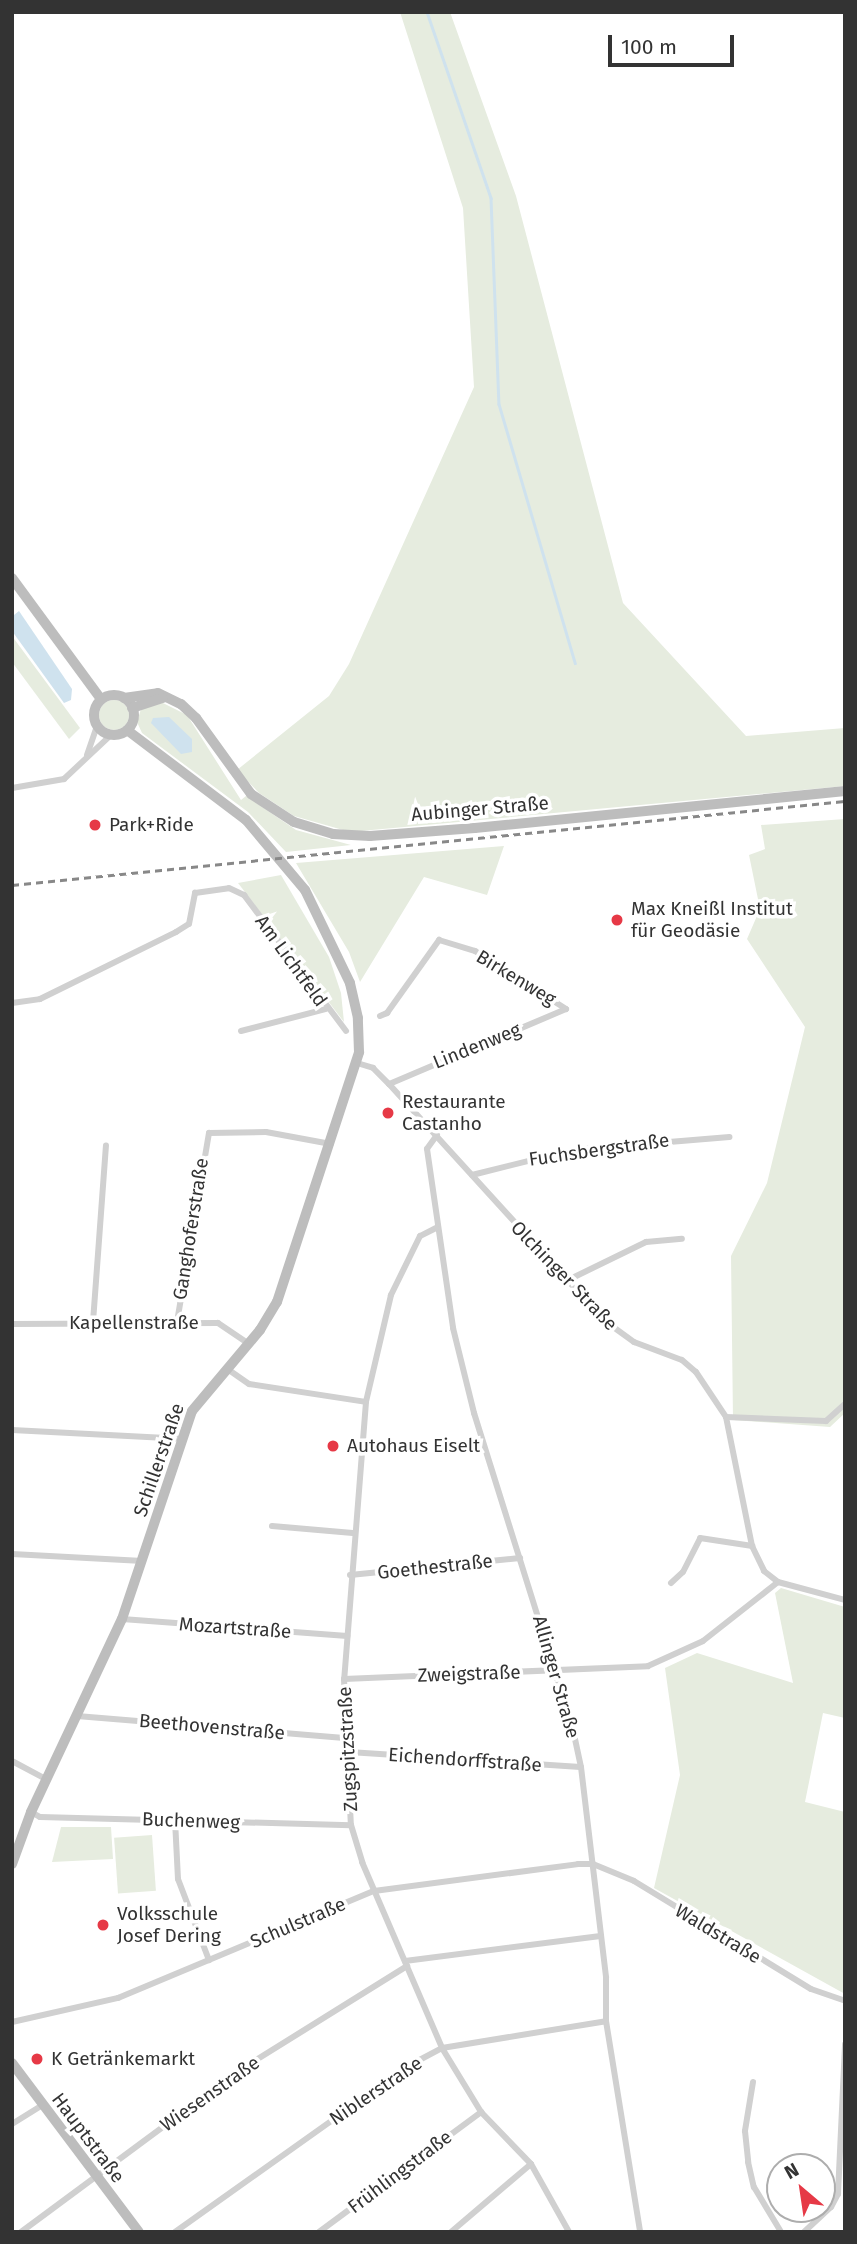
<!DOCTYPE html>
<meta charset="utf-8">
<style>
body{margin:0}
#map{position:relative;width:857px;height:2244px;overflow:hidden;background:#fff;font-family:"Fira Sans",sans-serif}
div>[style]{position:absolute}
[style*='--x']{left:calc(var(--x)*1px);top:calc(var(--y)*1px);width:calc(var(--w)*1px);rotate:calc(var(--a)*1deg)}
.green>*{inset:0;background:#e6ecdf;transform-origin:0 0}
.round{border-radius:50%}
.water>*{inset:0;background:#cfe2ee}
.stream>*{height:2.5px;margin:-1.25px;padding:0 1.25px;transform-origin:1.25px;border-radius:1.25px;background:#cfe2ee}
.street>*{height:6px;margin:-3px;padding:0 3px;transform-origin:3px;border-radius:3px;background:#d0d0d0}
.secondary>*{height:10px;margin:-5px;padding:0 5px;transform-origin:5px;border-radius:5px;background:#bdbdbd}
.secondary>.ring{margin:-5px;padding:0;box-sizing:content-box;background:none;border:10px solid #bdbdbd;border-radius:50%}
.rail>*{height:2.5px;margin-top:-1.25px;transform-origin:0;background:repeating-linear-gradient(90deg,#888 0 7px,transparent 0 12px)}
.dots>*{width:19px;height:19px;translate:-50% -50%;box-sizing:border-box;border:4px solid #fff;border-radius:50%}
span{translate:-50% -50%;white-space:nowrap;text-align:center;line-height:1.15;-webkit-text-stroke:7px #fff;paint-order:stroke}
.street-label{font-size:19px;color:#333}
.poi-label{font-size:19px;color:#333}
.left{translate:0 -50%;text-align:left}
.frame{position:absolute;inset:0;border:14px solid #333;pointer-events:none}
.north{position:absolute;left:766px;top:2153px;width:70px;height:70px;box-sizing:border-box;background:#fff;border:2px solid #adadad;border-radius:50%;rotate:331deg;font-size:19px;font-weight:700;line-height:28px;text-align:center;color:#333}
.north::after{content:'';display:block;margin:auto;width:24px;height:32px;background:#e63946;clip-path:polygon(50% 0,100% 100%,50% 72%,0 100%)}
.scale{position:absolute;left:608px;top:35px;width:126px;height:32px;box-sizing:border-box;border:4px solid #333;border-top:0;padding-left:9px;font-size:21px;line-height:24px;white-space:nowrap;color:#333;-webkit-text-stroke:5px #fff;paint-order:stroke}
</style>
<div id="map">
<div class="green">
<i style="clip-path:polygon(400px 12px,450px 12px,516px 196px,623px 603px,746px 736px,845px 728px,845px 786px,350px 832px,294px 816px,259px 793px,237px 770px,329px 696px,349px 664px,474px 387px,463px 208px)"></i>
<i style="clip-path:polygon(12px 636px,80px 728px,69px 739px,12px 662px)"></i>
<i class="round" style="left:99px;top:700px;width:30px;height:30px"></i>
<i style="clip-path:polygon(161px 702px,187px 715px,241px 800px,246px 796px,296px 830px,351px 845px,286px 852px,248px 812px,142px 733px,137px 722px,141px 709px)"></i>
<i style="clip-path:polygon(845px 819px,845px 1413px,830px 1427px,733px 1420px,731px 1256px,767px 1183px,805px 1027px,747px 939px,760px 909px,749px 855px,765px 849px,761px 825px)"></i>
<i style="clip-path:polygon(504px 846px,487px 895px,424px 877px,360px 982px,349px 952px,296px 863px)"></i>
<i style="clip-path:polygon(281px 875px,329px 957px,341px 993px,344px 1022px,238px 883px)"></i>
<i style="clip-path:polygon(781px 1588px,845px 1607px,845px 1718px,823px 1713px,805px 1802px,845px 1812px,845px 1994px,654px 1888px,680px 1775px,665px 1668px,697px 1653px,793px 1683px,775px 1593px)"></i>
<i style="clip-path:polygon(61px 1827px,111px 1827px,113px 1859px,52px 1862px)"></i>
<i style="left:152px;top:1835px;width:56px;height:38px;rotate:86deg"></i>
</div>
<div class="water">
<i style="clip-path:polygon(19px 611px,72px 689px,71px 700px,64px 703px,12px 631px,14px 615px)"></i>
<i style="clip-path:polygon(169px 717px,192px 739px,192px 752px,181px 754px,151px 723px,153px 718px)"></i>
</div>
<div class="stream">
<i style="--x:427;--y:12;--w:197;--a:71"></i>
<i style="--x:491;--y:198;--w:206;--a:87.8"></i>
<i style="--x:499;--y:404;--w:270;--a:73.6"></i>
</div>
<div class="street">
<i style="--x:87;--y:755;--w:31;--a:-71"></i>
<i style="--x:12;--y:788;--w:53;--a:-9.8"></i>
<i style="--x:64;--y:779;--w:66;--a:-43.2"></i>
<i style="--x:12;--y:1003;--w:28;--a:-8"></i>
<i style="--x:40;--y:999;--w:152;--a:-26.2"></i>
<i style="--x:176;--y:932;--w:15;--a:-32"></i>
<i style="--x:189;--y:924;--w:32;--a:-79"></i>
<i style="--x:195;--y:893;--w:34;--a:-8"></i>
<i style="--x:229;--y:888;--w:17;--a:25"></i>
<i style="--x:244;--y:895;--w:170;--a:53.1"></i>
<i style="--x:380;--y:1016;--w:8;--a:-23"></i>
<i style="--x:387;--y:1013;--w:90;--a:-54.5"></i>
<i style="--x:439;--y:940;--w:38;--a:17"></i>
<i style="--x:475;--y:951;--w:108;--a:32.5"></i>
<i style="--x:566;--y:1009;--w:192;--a:157"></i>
<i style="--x:241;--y:1031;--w:88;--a:-14.5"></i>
<i style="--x:357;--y:1063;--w:17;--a:17"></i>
<i style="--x:373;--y:1068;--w:23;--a:45"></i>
<i style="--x:389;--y:1084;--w:321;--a:47.7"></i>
<i style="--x:605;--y:1321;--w:36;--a:36"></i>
<i style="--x:634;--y:1342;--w:51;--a:20.6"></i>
<i style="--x:682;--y:1360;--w:18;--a:41"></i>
<i style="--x:696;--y:1372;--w:54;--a:56.3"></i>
<i style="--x:726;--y:1417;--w:132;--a:78.6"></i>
<i style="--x:752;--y:1546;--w:28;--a:64"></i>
<i style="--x:764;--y:1571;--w:18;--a:38"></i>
<i style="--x:778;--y:1582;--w:69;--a:15"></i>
<i style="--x:437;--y:1135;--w:17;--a:126"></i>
<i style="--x:427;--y:1149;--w:181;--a:81.7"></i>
<i style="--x:453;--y:1328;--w:88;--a:76.1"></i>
<i style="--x:474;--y:1413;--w:327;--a:72.6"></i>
<i style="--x:572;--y:1725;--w:43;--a:77.9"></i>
<i style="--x:581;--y:1767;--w:212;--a:83.2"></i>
<i style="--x:606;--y:1978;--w:43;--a:90"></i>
<i style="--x:606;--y:2021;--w:214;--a:80.8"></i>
<i style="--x:472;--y:1175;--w:103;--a:-14"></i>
<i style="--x:572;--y:1150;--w:158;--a:-4.7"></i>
<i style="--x:436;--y:1228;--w:18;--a:153"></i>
<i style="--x:420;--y:1236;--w:66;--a:116.2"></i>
<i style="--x:391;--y:1295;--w:110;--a:103.2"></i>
<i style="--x:366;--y:1402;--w:278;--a:94.5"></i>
<i style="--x:344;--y:1679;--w:146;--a:87.3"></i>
<i style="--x:351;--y:1825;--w:39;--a:73"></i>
<i style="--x:362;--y:1862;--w:202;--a:66.7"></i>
<i style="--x:442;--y:2048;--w:75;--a:58.6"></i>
<i style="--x:481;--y:2112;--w:72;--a:46.1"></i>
<i style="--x:531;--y:2164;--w:78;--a:60.8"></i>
<i style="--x:566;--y:1281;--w:89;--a:-26"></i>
<i style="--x:646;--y:1242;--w:36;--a:-5"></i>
<i style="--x:93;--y:1322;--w:177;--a:-85.8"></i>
<i style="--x:177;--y:1322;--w:192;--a:-80.4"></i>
<i style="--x:209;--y:1133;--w:57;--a:-1"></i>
<i style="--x:266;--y:1132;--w:66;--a:10.5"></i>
<i style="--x:12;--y:1324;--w:206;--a:-0.3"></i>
<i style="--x:218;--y:1323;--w:37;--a:34"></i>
<i style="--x:226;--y:1368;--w:28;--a:35"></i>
<i style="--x:249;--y:1384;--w:118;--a:8.7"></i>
<i style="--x:726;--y:1417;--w:100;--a:2.3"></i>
<i style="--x:826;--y:1421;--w:25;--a:-42"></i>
<i style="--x:12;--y:1430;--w:169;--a:3"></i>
<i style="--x:272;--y:1526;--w:81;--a:4.9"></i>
<i style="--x:12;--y:1554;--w:131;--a:3.1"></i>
<i style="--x:350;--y:1575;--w:171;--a:-5.7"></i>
<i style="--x:671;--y:1583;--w:16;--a:-43"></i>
<i style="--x:683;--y:1572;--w:38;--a:-63"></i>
<i style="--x:700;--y:1538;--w:53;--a:8.7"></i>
<i style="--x:122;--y:1619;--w:226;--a:4.3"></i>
<i style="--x:344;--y:1679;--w:304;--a:-2.4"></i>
<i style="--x:648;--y:1666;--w:60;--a:-24.4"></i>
<i style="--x:703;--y:1641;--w:95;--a:-38.2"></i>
<i style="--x:77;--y:1716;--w:271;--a:4.7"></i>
<i style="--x:349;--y:1752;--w:232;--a:3.7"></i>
<i style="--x:12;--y:1761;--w:40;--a:28"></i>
<i style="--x:31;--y:1812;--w:10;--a:29"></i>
<i style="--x:40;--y:1817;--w:311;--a:1.5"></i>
<i style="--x:175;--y:1820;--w:59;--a:87.1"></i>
<i style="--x:178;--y:1879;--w:87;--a:69.1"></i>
<i style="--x:405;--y:1961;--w:197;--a:-7.3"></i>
<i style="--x:12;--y:2022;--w:109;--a:-12.8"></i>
<i style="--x:118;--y:1998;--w:277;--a:-22.7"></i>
<i style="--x:374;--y:1891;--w:206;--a:-7.5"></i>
<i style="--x:578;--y:1864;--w:15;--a:0"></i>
<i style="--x:593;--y:1864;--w:44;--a:22.5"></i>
<i style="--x:634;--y:1881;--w:207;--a:31.4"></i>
<i style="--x:811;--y:1989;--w:36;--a:19"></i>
<i style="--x:753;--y:2082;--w:50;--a:99.3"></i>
<i style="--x:745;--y:2131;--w:31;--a:84"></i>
<i style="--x:748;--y:2162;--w:26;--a:77"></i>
<i style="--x:754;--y:2187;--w:52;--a:59"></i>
<i style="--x:12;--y:2124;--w:36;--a:-32"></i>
<i style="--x:21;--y:2232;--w:272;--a:-36.5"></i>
<i style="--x:240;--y:2070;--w:197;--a:-31.9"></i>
<i style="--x:175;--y:2232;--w:288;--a:-35.4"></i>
<i style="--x:410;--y:2065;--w:36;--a:-28"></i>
<i style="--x:442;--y:2048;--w:166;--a:-9.3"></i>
<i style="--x:319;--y:2232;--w:202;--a:-36.5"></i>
<i style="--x:451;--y:2232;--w:105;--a:-40.4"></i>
<i style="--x:804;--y:2232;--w:37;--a:-43"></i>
<i style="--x:831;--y:2207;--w:15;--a:-62"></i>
<i style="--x:838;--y:2194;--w:150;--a:-87.3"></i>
</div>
<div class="secondary">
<i style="--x:12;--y:578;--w:150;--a:53.7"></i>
<i class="ring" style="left:94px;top:695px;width:30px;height:30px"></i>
<i style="--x:124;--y:698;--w:34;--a:-8"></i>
<i style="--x:158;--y:693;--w:25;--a:26"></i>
<i style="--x:181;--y:704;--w:21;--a:43"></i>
<i style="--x:196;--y:718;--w:94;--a:54.1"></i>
<i style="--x:251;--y:794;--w:51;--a:33.1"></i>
<i style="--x:294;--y:822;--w:41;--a:17.1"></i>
<i style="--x:333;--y:834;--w:37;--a:3"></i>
<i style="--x:370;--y:836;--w:105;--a:-4.4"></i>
<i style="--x:475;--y:828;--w:372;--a:-5.7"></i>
<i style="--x:132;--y:708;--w:32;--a:-18"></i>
<i style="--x:12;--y:1864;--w:55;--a:-69.9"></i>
<i style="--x:31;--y:1812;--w:213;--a:-64.8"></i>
<i style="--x:122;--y:1619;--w:219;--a:-71.4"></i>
<i style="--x:192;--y:1411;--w:106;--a:-50"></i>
<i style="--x:260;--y:1330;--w:33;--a:-59"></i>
<i style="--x:277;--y:1302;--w:263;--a:-71.8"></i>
<i style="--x:359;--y:1052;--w:34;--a:-92"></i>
<i style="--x:358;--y:1018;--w:36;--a:-103"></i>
<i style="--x:350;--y:983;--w:103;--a:-115.8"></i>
<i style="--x:305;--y:890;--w:92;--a:-130.1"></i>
<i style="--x:246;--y:820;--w:149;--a:-142.9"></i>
<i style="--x:12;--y:2063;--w:211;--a:53.1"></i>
</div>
<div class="rail">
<i style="--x:12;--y:885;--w:837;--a:-5.76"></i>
</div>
<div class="dots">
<i style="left:95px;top:825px;background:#e63946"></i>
<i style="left:617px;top:920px;background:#e63946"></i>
<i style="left:388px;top:1113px;background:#e63946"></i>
<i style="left:333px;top:1446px;background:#e63946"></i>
<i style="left:103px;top:1925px;background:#e63946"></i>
<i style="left:37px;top:2059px;background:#e63946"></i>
</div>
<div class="street-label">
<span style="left:480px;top:809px;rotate:-5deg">Aubinger Straße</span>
<span style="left:291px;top:961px;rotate:54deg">Am Lichtfeld</span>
<span style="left:516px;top:978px;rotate:31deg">Birkenweg</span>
<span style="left:477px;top:1046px;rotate:-22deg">Lindenweg</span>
<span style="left:599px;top:1150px;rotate:-8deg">Fuchsbergstraße</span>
<span style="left:191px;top:1229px;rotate:-81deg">Ganghoferstraße</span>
<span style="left:564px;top:1276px;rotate:46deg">Olchinger Straße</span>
<span style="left:134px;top:1323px">Kapellenstraße</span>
<span style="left:159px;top:1460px;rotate:-71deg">Schillerstraße</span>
<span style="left:435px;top:1567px;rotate:-6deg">Goethestraße</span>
<span style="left:235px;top:1628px;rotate:4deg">Mozartstraße</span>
<span style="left:469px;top:1674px;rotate:-2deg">Zweigstraße</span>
<span style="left:556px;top:1677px;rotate:74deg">Allinger Straße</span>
<span style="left:212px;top:1727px;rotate:5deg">Beethovenstraße</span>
<span style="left:348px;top:1749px;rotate:-93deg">Zugspitzstraße</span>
<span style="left:465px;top:1760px;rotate:4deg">Eichendorffstraße</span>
<span style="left:191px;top:1821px;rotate:2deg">Buchenweg</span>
<span style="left:298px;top:1923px;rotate:-23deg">Schulstraße</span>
<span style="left:718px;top:1934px;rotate:31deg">Waldstraße</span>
<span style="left:376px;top:2091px;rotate:-34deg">Niblerstraße</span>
<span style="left:210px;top:2094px;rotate:-35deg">Wiesenstraße</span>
<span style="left:88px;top:2138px;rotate:53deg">Hauptstraße</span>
<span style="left:400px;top:2172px;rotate:-37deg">Frühlingstraße</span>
</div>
<div class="poi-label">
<span class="left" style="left:109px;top:825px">Park+Ride</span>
<span class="left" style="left:631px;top:920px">Max Kneißl Institut<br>für Geodäsie</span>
<span class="left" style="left:402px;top:1113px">Restaurante<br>Castanho</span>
<span class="left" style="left:347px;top:1446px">Autohaus Eiselt</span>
<span class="left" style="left:117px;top:1925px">Volksschule<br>Josef Dering</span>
<span class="left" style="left:51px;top:2059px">K Getränkemarkt</span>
</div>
<div class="frame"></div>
<div class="north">N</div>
<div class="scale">100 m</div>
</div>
